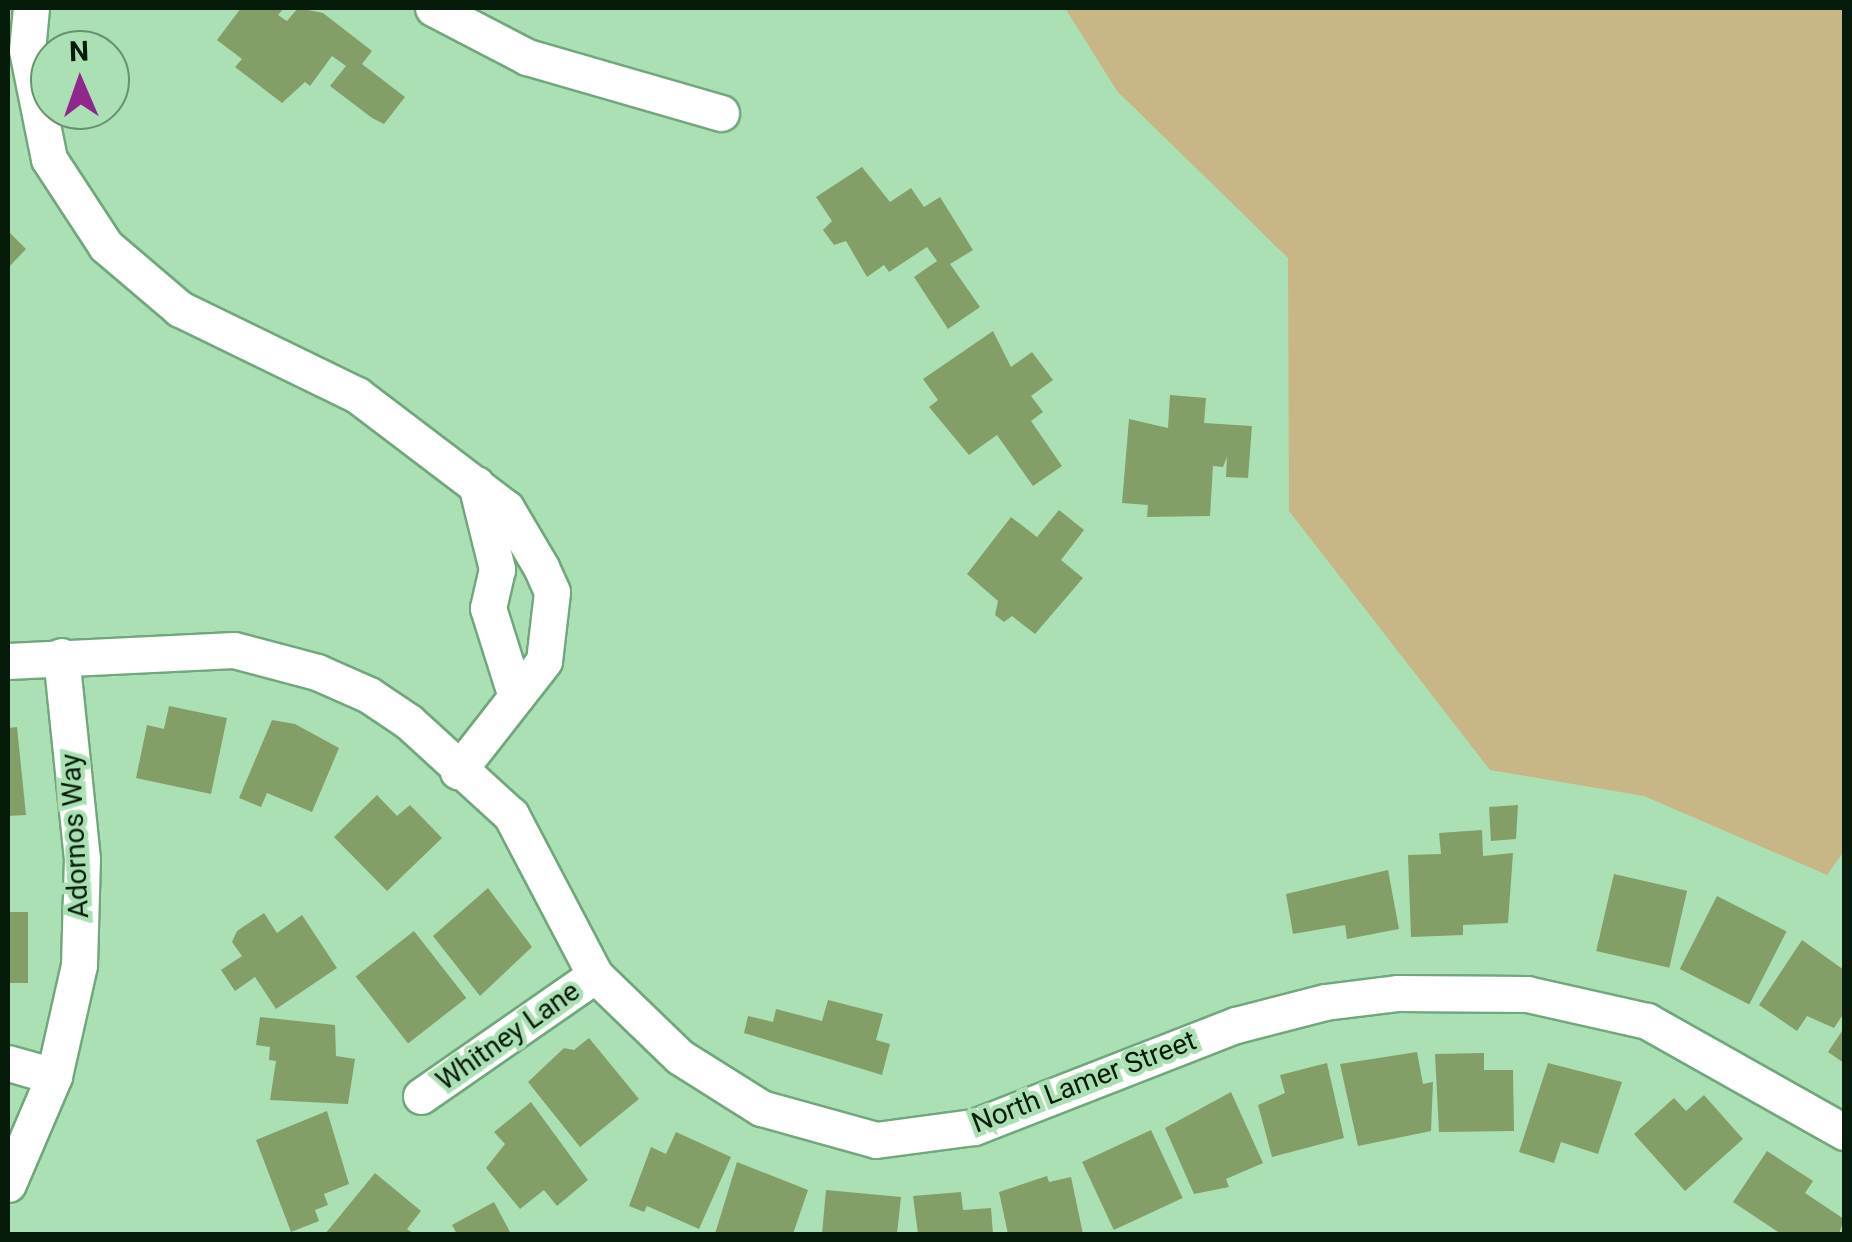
<!DOCTYPE html>
<style>
body{margin:0}
#map{position:relative;width:1852px;height:1242px;overflow:hidden;background:#aae0b3;font-family:Roboto,sans-serif}
div>[style]{position:absolute}
[style*='--x']{left:calc(var(--x)*1px);top:calc(var(--y)*1px);width:calc(var(--w)*1px);rotate:calc(var(--a)*1deg)}
.green>*{inset:0;background:#c8b687}
.building>*{inset:0;background:#849e67;transform-origin:0 0}
.roads{filter:drop-shadow(2px 0 #72a67c) drop-shadow(-2px 0 #72a67c) drop-shadow(0 2px #72a67c) drop-shadow(0 -2px #72a67c)}
.minor>*{height:35px;margin:-17.5px;padding:0 17.5px;transform-origin:17.5px;border-radius:17.5px;background:#fff}
span{translate:-50% -50%;white-space:nowrap;text-align:center;line-height:1.15;-webkit-text-stroke:9px #aae0b3;paint-order:stroke}
.street-label{font-size:28px;color:#071b0b}
.frame{position:absolute;inset:0;border:10px solid #071b0b;pointer-events:none}
.north{position:absolute;left:30px;top:30px;width:100px;height:100px;box-sizing:border-box;background:#aae0b3;border:2px solid #699170;border-radius:50%;rotate:358deg;font-size:28px;font-weight:700;line-height:40px;text-align:center;color:#071b0b}
.north::after{content:'';display:block;margin:auto;width:35px;height:45px;background:#90278c;clip-path:polygon(50% 0,100% 100%,50% 72%,0 100%)}
</style>
<div id="map">
<div class="green">
<i style="clip-path:polygon(1065px 8px,1844px 8px,1844px 851px,1827px 875px,1644px 796px,1490px 770px,1289px 511px,1288px 258px,1117px 91px)"></i>
</div>
<div class="building">
<i style="clip-path:polygon(241px 8px,284px 8px,278px 15px,287px 21px,298px 8px,323px 13px,372px 51px,362px 64px,405px 97px,384px 124px,372px 118px,330px 86px,346px 66px,332px 56px,310px 86px,305px 82px,282px 103px,235px 67px,242px 59px,217px 40px)"></i>
<i style="clip-path:polygon(862px 167px,890px 202px,911px 188px,924px 207px,940px 197px,973px 250px,950px 264px,980px 307px,948px 329px,914px 277px,937px 261px,927px 247px,889px 272px,884px 265px,867px 277px,846px 241px,834px 245px,823px 230px,832px 221px,816px 197px)"></i>
<i style="clip-path:polygon(8px 231px,26px 249px,8px 268px)"></i>
<i style="clip-path:polygon(993px 331px,1011px 367px,1032px 352px,1053px 380px,1031px 396px,1043px 412px,1031px 421px,1062px 466px,1033px 486px,997px 435px,969px 455px,929px 407px,938px 400px,923px 379px)"></i>
<i style="clip-path:polygon(1170px 395px,1206px 398px,1204px 423px,1252px 426px,1248px 478px,1226px 477px,1227px 457px,1223px 467px,1213px 466px,1210px 516px,1147px 517px,1148px 505px,1122px 503px,1129px 419px,1168px 428px)"></i>
<i style="clip-path:polygon(1059px 510px,1084px 530px,1061px 560px,1083px 578px,1035px 634px,1012px 616px,1004px 622px,995px 615px,998px 601px,967px 574px,1011px 517px,1037px 537px)"></i>
<i style="clip-path:polygon(169px 706px,227px 718px,211px 794px,136px 778px,147px 725px,164px 729px)"></i>
<i style="clip-path:polygon(272px 720px,295px 724px,339px 748px,312px 812px,267px 793px,261px 807px,239px 798px)"></i>
<i style="clip-path:polygon(17px 727px,26px 815px,8px 816px,8px 728px)"></i>
<i style="clip-path:polygon(377px 795px,397px 816px,410px 805px,442px 838px,387px 891px,334px 837px)"></i>
<i style="clip-path:polygon(1518px 805px,1516px 839px,1491px 841px,1489px 807px)"></i>
<i style="clip-path:polygon(1482px 830px,1483px 856px,1513px 853px,1508px 923px,1463px 925px,1463px 935px,1411px 937px,1408px 855px,1441px 854px,1439px 833px)"></i>
<i style="clip-path:polygon(1388px 870px,1399px 929px,1347px 939px,1345px 925px,1293px 934px,1286px 894px)"></i>
<i style="left:1614px;top:874px;width:75px;height:79px;rotate:13deg"></i>
<i style="clip-path:polygon(488px 888px,532px 947px,480px 996px,433px 936px)"></i>
<i style="left:1717px;top:896px;width:78px;height:82px;rotate:27deg"></i>
<i style="left:8px;top:912px;width:20px;height:71px"></i>
<i style="clip-path:polygon(264px 913px,277px 933px,302px 915px,337px 968px,276px 1009px,255px 977px,235px 991px,221px 970px,242px 956px,232px 942px,237px 931px)"></i>
<i style="left:414px;top:931px;width:85px;height:74px;rotate:52deg"></i>
<i style="clip-path:polygon(1802px 940px,1844px 970px,1844px 1013px,1834px 1028px,1807px 1016px,1797px 1031px,1759px 1005px)"></i>
<i style="clip-path:polygon(828px 1000px,883px 1014px,876px 1040px,890px 1044px,882px 1075px,744px 1033px,748px 1016px,773px 1022px,776px 1009px,822px 1021px)"></i>
<i style="clip-path:polygon(260px 1017px,335px 1025px,336px 1056px,355px 1059px,348px 1104px,270px 1100px,276px 1061px,269px 1060px,270px 1047px,256px 1045px)"></i>
<i style="clip-path:polygon(1844px 1028px,1844px 1063px,1828px 1052px)"></i>
<i style="clip-path:polygon(589px 1038px,639px 1099px,580px 1147px,528px 1082px,564px 1048px,574px 1050px)"></i>
<i style="clip-path:polygon(1417px 1052px,1423px 1084px,1433px 1082px,1431px 1131px,1358px 1146px,1340px 1064px)"></i>
<i style="clip-path:polygon(1484px 1053px,1484px 1070px,1513px 1070px,1514px 1131px,1439px 1132px,1435px 1054px)"></i>
<i style="clip-path:polygon(1327px 1063px,1344px 1138px,1272px 1157px,1258px 1105px,1285px 1093px,1280px 1075px)"></i>
<i style="clip-path:polygon(1548px 1063px,1622px 1082px,1598px 1154px,1561px 1142px,1554px 1163px,1519px 1152px)"></i>
<i style="clip-path:polygon(1231px 1092px,1263px 1163px,1226px 1179px,1229px 1187px,1194px 1194px,1165px 1128px)"></i>
<i style="clip-path:polygon(1704px 1095px,1743px 1139px,1685px 1191px,1634px 1134px,1674px 1098px,1686px 1111px)"></i>
<i style="clip-path:polygon(531px 1102px,588px 1180px,557px 1206px,544px 1190px,520px 1209px,486px 1168px,505px 1144px,494px 1132px)"></i>
<i style="clip-path:polygon(327px 1111px,349px 1184px,324px 1194px,328px 1205px,315px 1210px,319px 1221px,291px 1232px,256px 1140px)"></i>
<i style="left:1151px;top:1130px;width:75px;height:76px;rotate:65deg"></i>
<i style="clip-path:polygon(676px 1132px,731px 1157px,699px 1229px,647px 1206px,644px 1212px,629px 1206px,651px 1147px,666px 1154px)"></i>
<i style="clip-path:polygon(1767px 1151px,1813px 1181px,1805px 1193px,1844px 1219px,1839px 1234px,1781px 1234px,1733px 1202px)"></i>
<i style="clip-path:polygon(737px 1162px,808px 1190px,793px 1234px,715px 1234px)"></i>
<i style="clip-path:polygon(375px 1173px,421px 1211px,407px 1229px,414px 1234px,325px 1234px)"></i>
<i style="clip-path:polygon(1047px 1176px,1049px 1182px,1071px 1177px,1083px 1234px,1008px 1234px,999px 1192px)"></i>
<i style="clip-path:polygon(826px 1190px,901px 1197px,897px 1234px,822px 1234px)"></i>
<i style="clip-path:polygon(961px 1192px,963px 1210px,991px 1208px,993px 1234px,918px 1234px,913px 1196px)"></i>
<i style="clip-path:polygon(494px 1202px,511px 1234px,457px 1234px,452px 1225px)"></i>
</div>
<div class="roads">
<div class="minor">
<i style="--x:31;--y:8;--w:42;--a:95.4"></i>
<i style="--x:27;--y:50;--w:111;--a:78.6"></i>
<i style="--x:49;--y:159;--w:104;--a:56.8"></i>
<i style="--x:106;--y:246;--w:97;--a:40.4"></i>
<i style="--x:180;--y:309;--w:197;--a:25.9"></i>
<i style="--x:357;--y:395;--w:187;--a:37.2"></i>
<i style="--x:506;--y:508;--w:69;--a:59.3"></i>
<i style="--x:541;--y:567;--w:27;--a:66"></i>
<i style="--x:552;--y:592;--w:69;--a:96.6"></i>
<i style="--x:544;--y:661;--w:140;--a:128"></i>
<i style="--x:433;--y:8;--w:106;--a:27.5"></i>
<i style="--x:527;--y:57;--w:202;--a:16.1"></i>
<i style="--x:476;--y:484;--w:88;--a:76.1"></i>
<i style="--x:497;--y:569;--w:40;--a:103"></i>
<i style="--x:488;--y:608;--w:93;--a:72.5"></i>
<i style="--x:8;--y:661;--w:226;--a:-2.8"></i>
<i style="--x:234;--y:650;--w:86;--a:14.8"></i>
<i style="--x:317;--y:672;--w:57;--a:23.9"></i>
<i style="--x:369;--y:695;--w:48;--a:34"></i>
<i style="--x:409;--y:722;--w:138;--a:42.4"></i>
<i style="--x:511;--y:815;--w:181;--a:62.3"></i>
<i style="--x:595;--y:975;--w:118;--a:44"></i>
<i style="--x:680;--y:1057;--w:96;--a:32.2"></i>
<i style="--x:761;--y:1108;--w:119;--a:15.5"></i>
<i style="--x:876;--y:1140;--w:99;--a:-7.6"></i>
<i style="--x:974;--y:1127;--w:281;--a:-21.3"></i>
<i style="--x:1236;--y:1025;--w:92;--a:-14.5"></i>
<i style="--x:1325;--y:1002;--w:74;--a:-7"></i>
<i style="--x:1398;--y:993;--w:129;--a:0.4"></i>
<i style="--x:1527;--y:994;--w:123;--a:12.7"></i>
<i style="--x:1647;--y:1021;--w:226;--a:29.4"></i>
<i style="--x:8;--y:1063;--w:48;--a:15.8"></i>
<i style="--x:421;--y:1096;--w:212;--a:-34.8"></i>
<i style="--x:8;--y:1184;--w:117;--a:-66.9"></i>
<i style="--x:54;--y:1076;--w:114;--a:-77.3"></i>
<i style="--x:79;--y:965;--w:106;--a:-88.4"></i>
<i style="--x:82;--y:859;--w:204;--a:-95.9"></i>
</div>
</div>
<div class="street-label">
<span style="left:75px;top:836px;rotate:-93deg">Adornos Way</span>
<span style="left:508px;top:1036px;rotate:-35deg">Whitney Lane</span>
<span style="left:1084px;top:1082px;rotate:-21deg">North Lamer Street</span>
</div>
<div class="frame"></div>
<div class="north">N</div>
</div>
